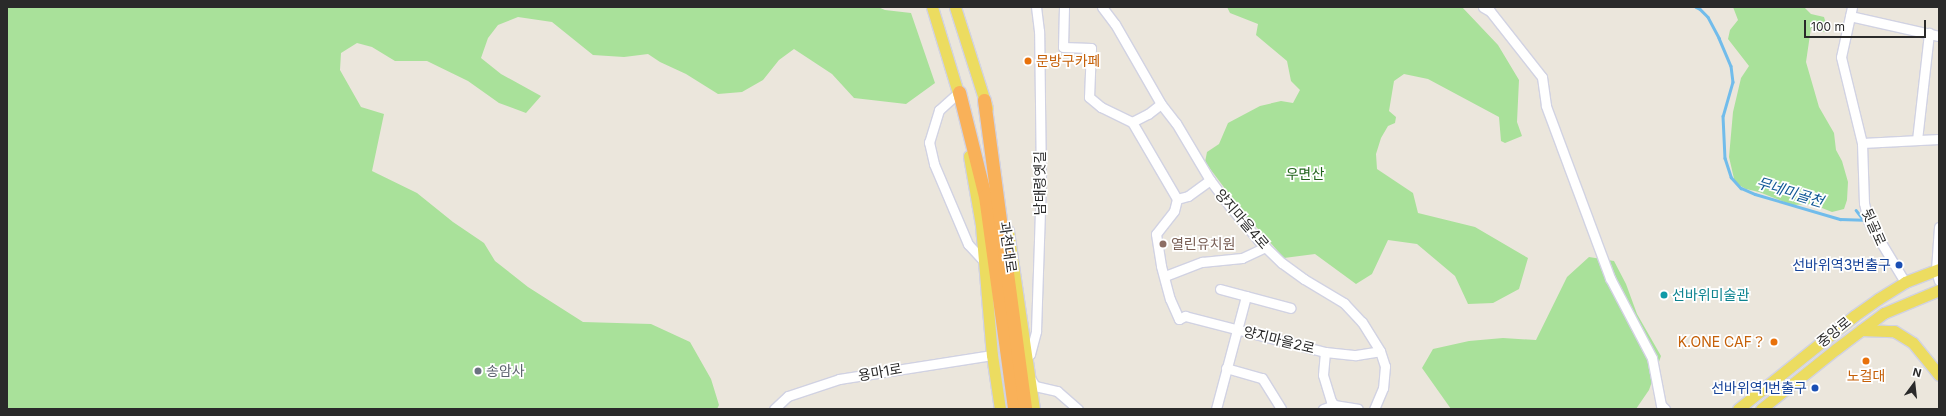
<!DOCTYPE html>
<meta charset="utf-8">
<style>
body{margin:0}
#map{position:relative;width:1946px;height:416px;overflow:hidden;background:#ebe6dc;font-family:Inter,"Noto Sans KR",sans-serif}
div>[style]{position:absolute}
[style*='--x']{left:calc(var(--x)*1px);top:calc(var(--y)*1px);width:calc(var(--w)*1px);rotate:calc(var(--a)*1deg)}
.green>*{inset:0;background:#a9e19a}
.stream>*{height:2.5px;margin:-1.25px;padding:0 1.25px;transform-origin:1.25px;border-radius:1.25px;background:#71bceb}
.roads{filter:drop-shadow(1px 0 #d1d2e2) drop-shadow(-1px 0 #d1d2e2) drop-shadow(0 1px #d1d2e2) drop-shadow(0 -1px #d1d2e2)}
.minor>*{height:9px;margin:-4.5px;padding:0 4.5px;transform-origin:4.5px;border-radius:4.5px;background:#fff}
.major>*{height:11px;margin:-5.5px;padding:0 5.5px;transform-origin:5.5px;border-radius:5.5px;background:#ecdc60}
.highway>*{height:13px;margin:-6.5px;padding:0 6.5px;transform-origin:6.5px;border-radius:6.5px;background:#f9b159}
.dots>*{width:11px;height:11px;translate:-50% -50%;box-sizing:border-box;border:2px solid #fff;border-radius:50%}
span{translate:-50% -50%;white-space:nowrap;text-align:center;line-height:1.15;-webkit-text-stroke:3.5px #fff;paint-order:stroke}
.food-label{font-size:14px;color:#c56008}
.left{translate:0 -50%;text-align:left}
.right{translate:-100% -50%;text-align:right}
.park-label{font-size:14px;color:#22641c}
.street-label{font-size:14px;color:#2a2a2a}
.education-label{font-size:14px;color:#785e54}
.transit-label{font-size:14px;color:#164399}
.culture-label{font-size:14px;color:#0d838f}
.worship-label{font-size:14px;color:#5b616d}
.water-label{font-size:15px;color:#115896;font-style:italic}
.frame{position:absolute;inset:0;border:8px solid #2a2a2a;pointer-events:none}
.north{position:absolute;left:1894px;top:364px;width:40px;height:40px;-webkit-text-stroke:3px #fff;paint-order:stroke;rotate:15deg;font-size:11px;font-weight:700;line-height:16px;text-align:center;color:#2a2a2a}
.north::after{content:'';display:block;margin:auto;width:14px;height:18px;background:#2a2a2a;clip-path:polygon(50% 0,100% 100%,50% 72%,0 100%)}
.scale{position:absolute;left:1804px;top:20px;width:122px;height:18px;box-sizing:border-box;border:2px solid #2a2a2a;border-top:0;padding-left:5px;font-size:12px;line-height:14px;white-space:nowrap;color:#2a2a2a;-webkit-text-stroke:3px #fff;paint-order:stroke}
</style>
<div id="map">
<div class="green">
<i style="clip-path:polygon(7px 7px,878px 7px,885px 10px,911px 13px,935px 83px,906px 104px,854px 98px,832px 74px,794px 49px,779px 60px,763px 80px,742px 92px,718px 94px,686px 74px,660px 62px,648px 54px,624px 57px,593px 55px,552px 22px,518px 17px,498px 25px,488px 38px,481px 58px,501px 74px,541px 96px,526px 113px,499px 103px,468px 81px,427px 61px,395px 61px,372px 47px,357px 43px,341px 53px,340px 70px,361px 107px,384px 114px,372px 171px,417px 193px,453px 222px,484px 243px,495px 261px,528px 287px,583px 322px,651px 324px,690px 342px,711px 379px,719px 405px,717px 409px,7px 409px)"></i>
<i style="clip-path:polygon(1227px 7px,1462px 7px,1498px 45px,1519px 80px,1517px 122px,1522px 136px,1505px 143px,1501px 141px,1499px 117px,1428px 79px,1404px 74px,1394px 81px,1389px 111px,1396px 117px,1395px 123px,1388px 126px,1381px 138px,1376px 154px,1377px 169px,1413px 193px,1418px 213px,1475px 227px,1528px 258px,1519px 289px,1493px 303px,1468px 304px,1455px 276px,1417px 244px,1388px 240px,1372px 274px,1356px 284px,1315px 254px,1284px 258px,1241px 210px,1205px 162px,1207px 152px,1219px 144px,1228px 123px,1260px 106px,1281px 101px,1293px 103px,1300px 90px,1291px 81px,1287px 61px,1256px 35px,1258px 24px,1230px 13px)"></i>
<i style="clip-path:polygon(1733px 7px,1804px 7px,1811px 14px,1824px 17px,1827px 27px,1825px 32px,1811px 28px,1806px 62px,1819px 107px,1834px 133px,1836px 150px,1842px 161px,1848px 182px,1847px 200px,1844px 209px,1832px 212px,1812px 204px,1792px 205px,1759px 192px,1746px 189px,1735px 183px,1729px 157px,1733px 112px,1741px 78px,1749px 66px,1728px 39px,1730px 30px,1738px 20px)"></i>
<i style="clip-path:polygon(1589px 257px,1614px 261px,1626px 284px,1637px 314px,1661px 356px,1649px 390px,1636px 409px,1451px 409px,1422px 368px,1433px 349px,1469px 341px,1503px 338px,1536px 340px,1567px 277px)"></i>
</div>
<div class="stream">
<i style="--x:1696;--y:7;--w:4;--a:27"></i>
<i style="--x:1700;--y:9;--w:11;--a:45"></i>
<i style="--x:1708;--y:17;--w:24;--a:62"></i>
<i style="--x:1719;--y:38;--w:30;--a:67"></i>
<i style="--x:1731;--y:66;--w:16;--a:83"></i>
<i style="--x:1733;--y:82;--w:35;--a:106"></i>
<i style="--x:1723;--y:116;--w:42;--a:87.3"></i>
<i style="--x:1725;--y:158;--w:20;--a:72"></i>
<i style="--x:1731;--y:177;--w:15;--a:48"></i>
<i style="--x:1741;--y:188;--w:15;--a:23"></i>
<i style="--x:1755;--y:194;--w:89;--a:16.4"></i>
<i style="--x:1840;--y:219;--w:23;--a:2"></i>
<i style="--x:1856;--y:210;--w:11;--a:52"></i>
</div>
<div class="roads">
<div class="minor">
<i style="--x:1064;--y:7;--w:40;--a:91.4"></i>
<i style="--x:1063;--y:47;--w:28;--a:2"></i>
<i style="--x:1091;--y:48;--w:49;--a:92.3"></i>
<i style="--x:1089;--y:97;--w:16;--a:40"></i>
<i style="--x:1101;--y:107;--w:34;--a:26"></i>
<i style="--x:1132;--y:122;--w:18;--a:-27"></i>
<i style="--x:1148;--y:114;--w:16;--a:-38"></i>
<i style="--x:1102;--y:7;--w:21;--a:53"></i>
<i style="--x:1115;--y:24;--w:92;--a:60.1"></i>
<i style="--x:1161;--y:104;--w:24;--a:52"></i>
<i style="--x:1176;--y:123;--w:66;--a:59.2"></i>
<i style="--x:1210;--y:180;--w:38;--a:53"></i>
<i style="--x:1233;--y:210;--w:39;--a:50"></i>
<i style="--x:1258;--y:240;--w:33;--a:44"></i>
<i style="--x:1282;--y:263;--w:27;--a:36"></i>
<i style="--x:1304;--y:279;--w:47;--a:31"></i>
<i style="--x:1344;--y:303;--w:26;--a:47"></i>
<i style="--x:1362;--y:322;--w:34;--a:58"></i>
<i style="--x:1380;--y:351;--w:16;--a:72"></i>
<i style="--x:1385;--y:366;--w:22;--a:95"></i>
<i style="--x:1383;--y:388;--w:23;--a:113"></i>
<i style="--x:1483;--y:7;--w:8;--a:30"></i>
<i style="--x:1490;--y:11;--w:84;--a:51.8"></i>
<i style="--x:1542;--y:77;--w:29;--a:82"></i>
<i style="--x:1546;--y:106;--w:184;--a:69.6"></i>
<i style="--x:1610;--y:278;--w:90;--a:62.3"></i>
<i style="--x:1652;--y:358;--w:48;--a:79.2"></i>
<i style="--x:1661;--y:405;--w:6;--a:45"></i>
<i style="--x:1852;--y:7;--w:51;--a:102.4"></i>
<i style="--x:1841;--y:57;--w:89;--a:76.3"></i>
<i style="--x:1862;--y:143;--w:60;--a:88.1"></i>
<i style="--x:1864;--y:203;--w:18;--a:77"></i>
<i style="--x:1868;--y:221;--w:71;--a:58.8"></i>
<i style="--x:1850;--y:16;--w:91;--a:12.7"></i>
<i style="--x:959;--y:92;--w:27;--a:138"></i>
<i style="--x:939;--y:110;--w:34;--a:107"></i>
<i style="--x:929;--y:142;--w:23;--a:77"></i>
<i style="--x:934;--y:164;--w:87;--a:67"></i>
<i style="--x:968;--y:244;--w:22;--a:47"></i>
<i style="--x:1132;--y:122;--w:89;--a:59.7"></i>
<i style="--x:1917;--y:140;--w:108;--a:-83.6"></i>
<i style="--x:1862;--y:143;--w:77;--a:-3"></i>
<i style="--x:1210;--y:180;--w:27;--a:144"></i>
<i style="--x:1188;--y:196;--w:11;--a:165"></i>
<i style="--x:1177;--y:199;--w:12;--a:104"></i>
<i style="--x:1174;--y:211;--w:29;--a:128"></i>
<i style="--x:1156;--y:234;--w:32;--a:81"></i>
<i style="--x:1161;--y:266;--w:34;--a:75"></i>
<i style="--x:1170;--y:299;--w:22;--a:66"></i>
<i style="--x:1179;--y:319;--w:7;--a:-27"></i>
<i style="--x:1185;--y:316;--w:145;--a:14.4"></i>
<i style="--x:1325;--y:352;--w:31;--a:6"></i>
<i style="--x:1356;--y:355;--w:24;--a:-9"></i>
<i style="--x:1939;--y:227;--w:43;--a:94"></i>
<i style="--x:1936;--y:270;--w:11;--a:75"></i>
<i style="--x:1165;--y:276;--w:40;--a:-21"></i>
<i style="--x:1202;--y:262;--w:40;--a:-5.7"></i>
<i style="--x:1242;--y:258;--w:26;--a:-25"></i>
<i style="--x:1220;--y:289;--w:73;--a:15"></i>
<i style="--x:1325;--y:352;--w:23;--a:95"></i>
<i style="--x:1323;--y:375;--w:27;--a:73"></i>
<i style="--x:1331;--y:401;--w:5;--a:53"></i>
<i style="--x:1334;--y:405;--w:4;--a:90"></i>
<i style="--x:1027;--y:357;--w:4;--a:-45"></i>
<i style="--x:1030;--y:354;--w:24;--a:-75"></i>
<i style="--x:1036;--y:331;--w:147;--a:-88.1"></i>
<i style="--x:1041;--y:184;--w:153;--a:-90.7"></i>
<i style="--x:1039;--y:31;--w:24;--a:-97"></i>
<i style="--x:1226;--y:368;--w:37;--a:16"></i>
<i style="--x:1262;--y:378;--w:36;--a:58"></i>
<i style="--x:1030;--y:378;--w:9;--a:58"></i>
<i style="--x:1035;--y:386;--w:23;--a:13"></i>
<i style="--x:1057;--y:391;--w:28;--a:41"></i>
<i style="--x:774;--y:409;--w:19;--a:-43"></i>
<i style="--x:788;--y:396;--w:54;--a:-18.4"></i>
<i style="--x:839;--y:379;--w:155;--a:-8.9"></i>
<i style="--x:1216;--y:409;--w:117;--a:-75.1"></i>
<i style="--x:1323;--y:409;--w:12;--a:-20"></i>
<i style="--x:1334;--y:405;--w:24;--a:9"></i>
</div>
<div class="major">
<i style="--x:932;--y:7;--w:96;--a:73.1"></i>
<i style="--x:955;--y:7;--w:106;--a:72.4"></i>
<i style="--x:969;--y:156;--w:70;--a:80.1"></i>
<i style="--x:981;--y:225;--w:130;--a:85.2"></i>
<i style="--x:992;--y:355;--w:55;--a:81.6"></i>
<i style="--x:1008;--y:231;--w:180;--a:81.7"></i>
<i style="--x:1861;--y:330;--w:33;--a:2"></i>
<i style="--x:1894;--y:331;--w:22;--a:32"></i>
<i style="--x:1913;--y:343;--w:41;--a:50.9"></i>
<i style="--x:1738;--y:409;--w:149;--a:-38.7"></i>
<i style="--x:1854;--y:316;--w:29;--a:-35"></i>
<i style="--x:1878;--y:299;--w:32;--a:-32"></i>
<i style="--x:1905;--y:282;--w:36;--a:-21"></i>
<i style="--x:1761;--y:409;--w:96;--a:-38.7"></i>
<i style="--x:1836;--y:349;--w:60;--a:-36.9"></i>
<i style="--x:1884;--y:313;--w:60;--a:-22.7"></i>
</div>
<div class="highway">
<i style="--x:959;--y:92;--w:107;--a:76"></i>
<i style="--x:985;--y:196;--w:215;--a:82.2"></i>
<i style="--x:984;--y:100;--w:312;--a:82.4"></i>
</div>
</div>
<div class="dots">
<i style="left:1028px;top:61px;background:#e8710a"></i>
<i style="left:1163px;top:244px;background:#8d6e63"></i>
<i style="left:1899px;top:265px;background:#1a4fb4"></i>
<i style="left:1664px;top:295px;background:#0f9aa8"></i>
<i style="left:1774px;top:342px;background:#e8710a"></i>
<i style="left:1866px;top:361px;background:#e8710a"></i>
<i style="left:478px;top:371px;background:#6b7280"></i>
<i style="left:1815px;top:388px;background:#1a4fb4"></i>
</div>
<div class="food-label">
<span class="left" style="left:1036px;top:61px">문방구카페</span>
<span class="right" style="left:1766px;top:342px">K.ONE CAF？</span>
<span style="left:1866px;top:376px">노걸대</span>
</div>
<div class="park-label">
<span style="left:1305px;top:174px">우면산</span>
</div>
<div class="street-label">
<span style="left:1040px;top:183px;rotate:-90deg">남태령옛길</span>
<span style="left:1242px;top:219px;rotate:49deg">양지마을4로</span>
<span style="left:1874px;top:227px;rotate:66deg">뒷골로</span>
<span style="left:1008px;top:247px;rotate:82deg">과천대로</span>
<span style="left:1834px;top:332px;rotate:-39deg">중앙로</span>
<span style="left:1279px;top:340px;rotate:14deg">양지마을2로</span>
<span style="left:880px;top:372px;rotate:-10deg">용마1로</span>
</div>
<div class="education-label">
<span class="left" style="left:1171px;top:244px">열린유치원</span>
</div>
<div class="transit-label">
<span class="right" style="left:1891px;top:265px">선바위역3번출구</span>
<span class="right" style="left:1807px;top:388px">선바위역1번출구</span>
</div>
<div class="culture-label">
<span class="left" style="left:1672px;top:295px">선바위미술관</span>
</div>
<div class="worship-label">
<span class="left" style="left:486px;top:371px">송암사</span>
</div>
<div class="water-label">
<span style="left:1790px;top:192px;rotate:17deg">무네미골천</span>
</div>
<div class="frame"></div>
<div class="north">N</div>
<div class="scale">100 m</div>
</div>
